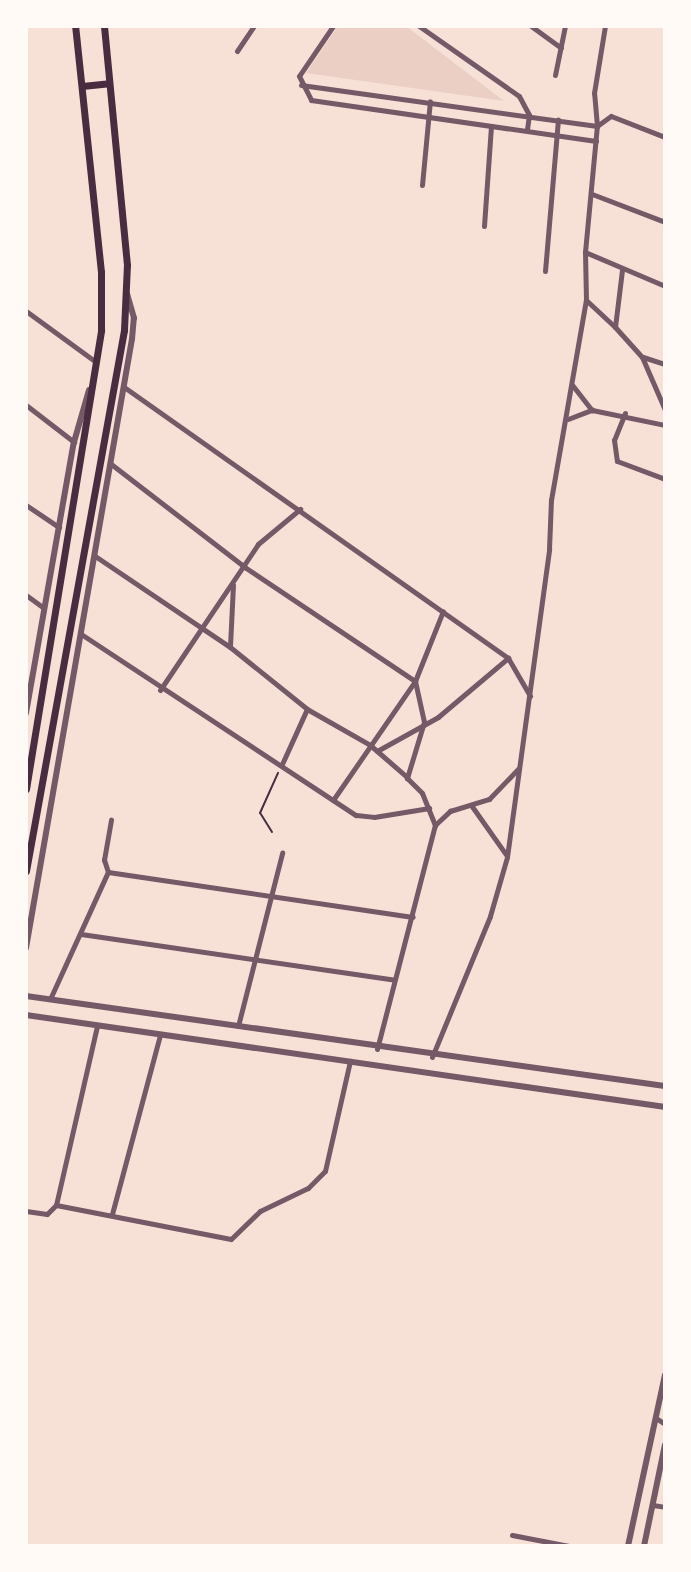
<!DOCTYPE html>
<style>
body{margin:0}
#map{position:relative;width:691px;height:1572px;overflow:hidden;background:#f7e1d7;font-family:Bitter,serif}
div>[style]{position:absolute}
[style*='--x']{left:calc(var(--x)*1px);top:calc(var(--y)*1px);width:calc(var(--w)*1px);rotate:calc(var(--a)*1deg)}
.green>*{inset:0;background:#ebcfc5}
.path>*{height:2px;margin:-1px;padding:0 1px;transform-origin:1px;border-radius:1px;background:#4a2c40}
.minor>*{height:5px;margin:-2.5px;padding:0 2.5px;transform-origin:2.5px;border-radius:2.5px;background:#755966}
.tertiary>*{height:6px;margin:-3px;padding:0 3px;transform-origin:3px;border-radius:3px;background:#755966}
.secondary>*{height:7px;margin:-3.5px;padding:0 3.5px;transform-origin:3.5px;border-radius:3.5px;background:#4a2c40}
span{translate:-50% -50%;white-space:nowrap;text-align:center;line-height:1.15;-webkit-text-stroke:7px #fffaf5;paint-order:stroke}
.frame{position:absolute;inset:0;border:28px solid #fffaf5;pointer-events:none}
</style>
<div id="map">
<div class="green">
<i style="clip-path:polygon(338px 26px,406px 26px,504px 101px,306px 73px)"></i>
</div>
<div class="path">
<i style="--x:272;--y:832;--w:22;--a:-122"></i>
<i style="--x:260;--y:813;--w:44;--a:-65.8"></i>
</div>
<div class="minor">
<i style="--x:333;--y:26;--w:60;--a:124.2"></i>
<i style="--x:299;--y:76;--w:27;--a:63"></i>
<i style="--x:311;--y:100;--w:288;--a:8.2"></i>
<i style="--x:419;--y:26;--w:122;--a:35"></i>
<i style="--x:519;--y:96;--w:21;--a:62"></i>
<i style="--x:529;--y:115;--w:15;--a:98"></i>
<i style="--x:531;--y:26;--w:37;--a:36"></i>
<i style="--x:237;--y:51;--w:30;--a:-56"></i>
<i style="--x:555;--y:75;--w:50;--a:-78.5"></i>
<i style="--x:301;--y:85;--w:299;--a:7.9"></i>
<i style="--x:597;--y:126;--w:17;--a:-36"></i>
<i style="--x:611;--y:116;--w:58;--a:21.3"></i>
<i style="--x:422;--y:185;--w:84;--a:-84.6"></i>
<i style="--x:592;--y:194;--w:78;--a:21"></i>
<i style="--x:484;--y:226;--w:100;--a:-86"></i>
<i style="--x:585;--y:252;--w:87;--a:23"></i>
<i style="--x:545;--y:271;--w:152;--a:-85.1"></i>
<i style="--x:586;--y:300;--w:40;--a:43"></i>
<i style="--x:615;--y:327;--w:57;--a:-83"></i>
<i style="--x:26;--y:311;--w:87;--a:36.1"></i>
<i style="--x:615;--y:327;--w:40;--a:48"></i>
<i style="--x:642;--y:357;--w:58;--a:66.5"></i>
<i style="--x:643;--y:357;--w:23;--a:18"></i>
<i style="--x:573;--y:386;--w:31;--a:52"></i>
<i style="--x:124;--y:387;--w:470;--a:35.2"></i>
<i style="--x:508;--y:658;--w:44;--a:59.9"></i>
<i style="--x:26;--y:405;--w:61;--a:37.6"></i>
<i style="--x:625;--y:413;--w:29;--a:112"></i>
<i style="--x:614;--y:440;--w:21;--a:82"></i>
<i style="--x:617;--y:461;--w:51;--a:20.6"></i>
<i style="--x:568;--y:419;--w:26;--a:-21"></i>
<i style="--x:592;--y:410;--w:75;--a:11.6"></i>
<i style="--x:111;--y:464;--w:170;--a:37.6"></i>
<i style="--x:246;--y:568;--w:203;--a:33.8"></i>
<i style="--x:415;--y:681;--w:42;--a:77.6"></i>
<i style="--x:424;--y:722;--w:59;--a:106.9"></i>
<i style="--x:407;--y:778;--w:21;--a:45"></i>
<i style="--x:422;--y:793;--w:35;--a:68"></i>
<i style="--x:26;--y:505;--w:40;--a:34"></i>
<i style="--x:95;--y:556;--w:163;--a:34"></i>
<i style="--x:230;--y:647;--w:99;--a:38.8"></i>
<i style="--x:307;--y:709;--w:73;--a:29.7"></i>
<i style="--x:370;--y:745;--w:49;--a:40.9"></i>
<i style="--x:26;--y:595;--w:22;--a:36"></i>
<i style="--x:81;--y:634;--w:329;--a:33.4"></i>
<i style="--x:356;--y:815;--w:18;--a:6"></i>
<i style="--x:374;--y:817;--w:56;--a:-9.3"></i>
<i style="--x:230;--y:646;--w:61;--a:-87.2"></i>
<i style="--x:160;--y:690;--w:176;--a:-56.1"></i>
<i style="--x:258;--y:544;--w:55;--a:-39.8"></i>
<i style="--x:377;--y:751;--w:70;--a:-29.1"></i>
<i style="--x:438;--y:717;--w:92;--a:-40.1"></i>
<i style="--x:282;--y:764;--w:60;--a:-65.6"></i>
<i style="--x:333;--y:800;--w:145;--a:-55.4"></i>
<i style="--x:415;--y:681;--w:75;--a:-68.2"></i>
<i style="--x:471;--y:805;--w:62;--a:54.8"></i>
<i style="--x:108;--y:872;--w:308;--a:8.4"></i>
<i style="--x:81;--y:934;--w:317;--a:8.3"></i>
<i style="--x:50;--y:999;--w:140;--a:-65.5"></i>
<i style="--x:108;--y:872;--w:13;--a:-108"></i>
<i style="--x:104;--y:860;--w:41;--a:-80.1"></i>
<i style="--x:238;--y:1026;--w:179;--a:-75.7"></i>
<i style="--x:377;--y:1049;--w:231;--a:-75.5"></i>
<i style="--x:435;--y:825;--w:21;--a:-43"></i>
<i style="--x:450;--y:811;--w:41;--a:-17.1"></i>
<i style="--x:489;--y:799;--w:42;--a:-46"></i>
<i style="--x:432;--y:1057;--w:152;--a:-67.6"></i>
<i style="--x:490;--y:916;--w:61;--a:-73.9"></i>
<i style="--x:507;--y:857;--w:311;--a:-82.2"></i>
<i style="--x:549;--y:549;--w:49;--a:-87.7"></i>
<i style="--x:551;--y:500;--w:203;--a:-80.1"></i>
<i style="--x:586;--y:300;--w:48;--a:-91.2"></i>
<i style="--x:585;--y:252;--w:127;--a:-84.6"></i>
<i style="--x:597;--y:126;--w:33;--a:-95"></i>
<i style="--x:594;--y:93;--w:68;--a:-80.7"></i>
<i style="--x:56;--y:1205;--w:184;--a:-77.1"></i>
<i style="--x:26;--y:1211;--w:21;--a:8"></i>
<i style="--x:47;--y:1214;--w:13;--a:-45"></i>
<i style="--x:56;--y:1205;--w:178;--a:11"></i>
<i style="--x:231;--y:1239;--w:40;--a:-44"></i>
<i style="--x:260;--y:1211;--w:53;--a:-25.6"></i>
<i style="--x:308;--y:1188;--w:24;--a:-45"></i>
<i style="--x:325;--y:1171;--w:113;--a:-77.2"></i>
<i style="--x:112;--y:1214;--w:185;--a:-75"></i>
<i style="--x:656;--y:1418;--w:11;--a:34"></i>
<i style="--x:653;--y:1505;--w:12;--a:9"></i>
<i style="--x:512;--y:1535;--w:58;--a:10.9"></i>
</div>
<div class="tertiary">
<i style="--x:26;--y:713;--w:275;--a:-80"></i>
<i style="--x:74;--y:442;--w:54;--a:-73.9"></i>
<i style="--x:26;--y:948;--w:618;--a:-80.13"></i>
<i style="--x:132;--y:339;--w:21;--a:-85"></i>
<i style="--x:134;--y:318;--w:25;--a:-106"></i>
<i style="--x:26;--y:996;--w:645;--a:8.02"></i>
<i style="--x:26;--y:1015;--w:646;--a:8.19"></i>
<i style="--x:628;--y:1546;--w:175;--a:-77.8"></i>
<i style="--x:644;--y:1546;--w:103;--a:-78.3"></i>
</div>
<div class="secondary">
<i style="--x:82;--y:86;--w:27;--a:-6"></i>
<i style="--x:26;--y:789;--w:465;--a:-80.7"></i>
<i style="--x:101;--y:330;--w:58;--a:-90"></i>
<i style="--x:101;--y:272;--w:247;--a:-96"></i>
<i style="--x:26;--y:871;--w:550;--a:-79.73"></i>
<i style="--x:124;--y:330;--w:65;--a:-87.4"></i>
<i style="--x:127;--y:265;--w:240;--a:-95.5"></i>
</div>
<div class="frame"></div>
</div>
